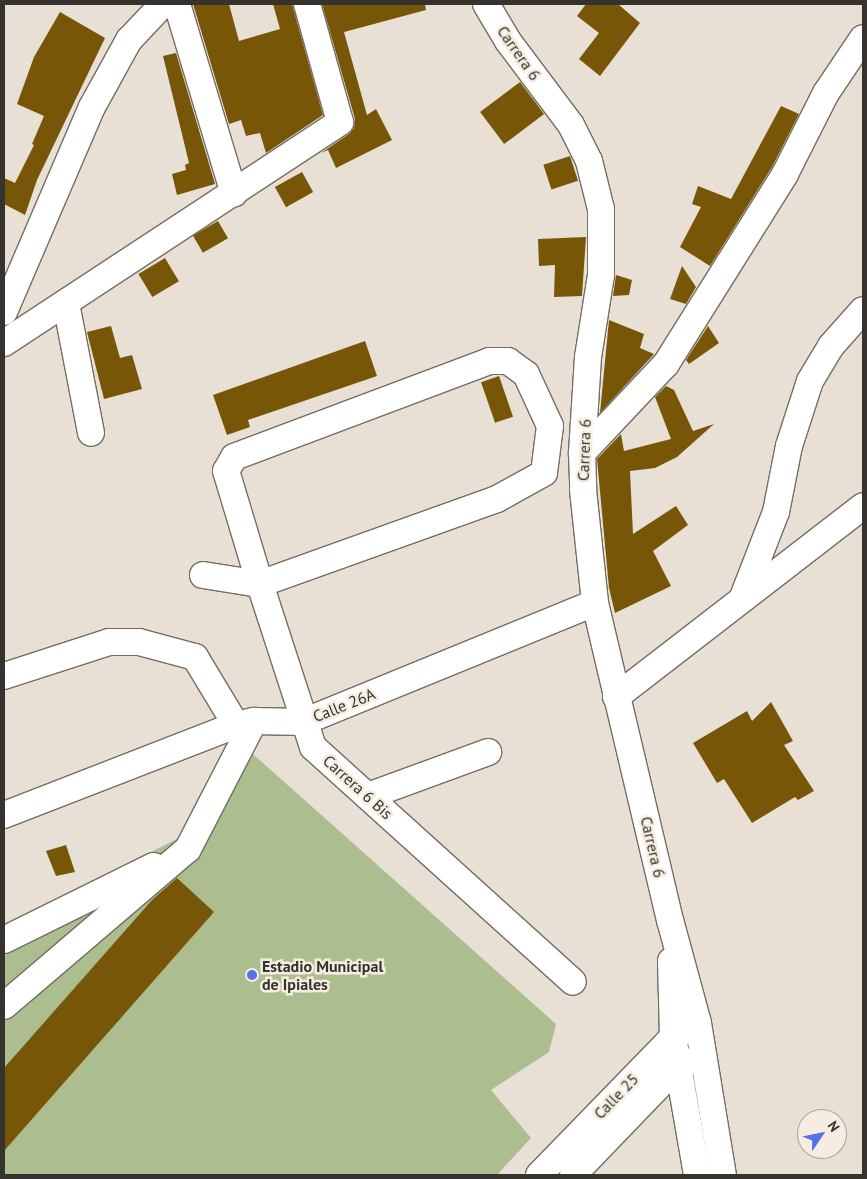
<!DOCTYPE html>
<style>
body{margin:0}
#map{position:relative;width:867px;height:1179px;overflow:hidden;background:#e8e0d4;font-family:"PT Sans",sans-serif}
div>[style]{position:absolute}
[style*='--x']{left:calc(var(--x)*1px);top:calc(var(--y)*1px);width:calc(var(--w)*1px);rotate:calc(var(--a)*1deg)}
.green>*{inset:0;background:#acbe8f}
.building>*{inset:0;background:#785608;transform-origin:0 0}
.roads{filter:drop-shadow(1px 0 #746d62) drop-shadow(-1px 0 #746d62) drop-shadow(0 1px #746d62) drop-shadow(0 -1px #746d62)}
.minor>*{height:26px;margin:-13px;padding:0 13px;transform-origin:13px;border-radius:13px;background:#fff}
.dots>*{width:14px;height:14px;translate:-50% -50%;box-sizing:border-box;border:2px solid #f5ede1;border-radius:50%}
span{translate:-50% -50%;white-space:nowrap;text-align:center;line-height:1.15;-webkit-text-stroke:5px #f5ede1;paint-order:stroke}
.street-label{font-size:16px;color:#36332e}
.poi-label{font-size:16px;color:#36332e;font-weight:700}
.left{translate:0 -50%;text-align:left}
.frame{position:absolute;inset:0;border:5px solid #36332e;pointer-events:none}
.north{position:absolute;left:797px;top:1109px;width:50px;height:50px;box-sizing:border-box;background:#f5ede1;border:1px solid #a9a399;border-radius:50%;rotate:56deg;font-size:14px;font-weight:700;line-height:20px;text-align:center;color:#36332e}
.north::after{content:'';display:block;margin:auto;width:18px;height:22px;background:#5771e6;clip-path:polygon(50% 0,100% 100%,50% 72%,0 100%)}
</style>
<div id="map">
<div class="green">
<i style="clip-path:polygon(245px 747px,556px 1024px,549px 1052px,491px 1090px,531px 1138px,497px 1175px,4px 1175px,4px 925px,177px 839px)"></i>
</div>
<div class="building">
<i style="clip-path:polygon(193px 4px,229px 4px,239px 41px,280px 29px,273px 4px,292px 4px,323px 115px,266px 153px,260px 133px,246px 136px,241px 120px,229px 124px)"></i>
<i style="clip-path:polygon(322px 4px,425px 4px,426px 10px,344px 32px,367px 115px,376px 109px,392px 140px,336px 168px,328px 150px,321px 153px,349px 134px,354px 128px,355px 119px)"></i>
<i style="clip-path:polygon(586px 4px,618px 4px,640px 23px,600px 76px,579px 59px,599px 33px,577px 16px)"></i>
<i style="clip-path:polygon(60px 12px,105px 38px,37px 180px,25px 215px,4px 204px,4px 178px,15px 183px,34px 145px,32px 144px,44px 116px,17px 104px,34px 57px)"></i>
<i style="clip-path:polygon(176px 53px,215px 184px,177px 195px,172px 174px,186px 170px,185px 165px,189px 163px,163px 56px)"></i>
<i style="left:520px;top:82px;width:40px;height:50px;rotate:53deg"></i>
<i style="clip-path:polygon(781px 106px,799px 114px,772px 167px,710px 266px,680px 247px,701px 207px,692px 204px,698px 186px,731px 199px)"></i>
<i style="left:570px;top:156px;width:26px;height:28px;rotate:72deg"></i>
<i style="left:302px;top:172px;width:23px;height:31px;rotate:61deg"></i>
<i style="left:218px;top:221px;width:20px;height:29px;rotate:60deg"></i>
<i style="clip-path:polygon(586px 237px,582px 296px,554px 297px,555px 265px,539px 266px,538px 239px)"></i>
<i style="left:165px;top:258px;width:27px;height:31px;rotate:59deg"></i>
<i style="clip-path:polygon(682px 266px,696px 287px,686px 304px,670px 299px)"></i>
<i style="clip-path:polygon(616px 275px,632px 280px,629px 295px,613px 296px)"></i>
<i style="clip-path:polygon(609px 320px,644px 334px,640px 348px,654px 354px,600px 413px)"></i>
<i style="clip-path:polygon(111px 326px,120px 358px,132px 355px,142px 389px,104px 399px,87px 332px)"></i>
<i style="clip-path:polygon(708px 326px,719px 343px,689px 364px,686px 360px)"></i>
<i style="clip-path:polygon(365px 341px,377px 376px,248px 420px,250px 427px,227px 435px,213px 395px)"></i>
<i style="left:499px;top:376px;width:43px;height:19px;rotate:71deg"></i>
<i style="clip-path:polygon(666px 386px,674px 390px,693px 431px,714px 424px,677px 457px,655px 468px,630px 471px,633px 534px,676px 506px,688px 525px,653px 551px,671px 586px,615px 613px,609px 588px,597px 459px,621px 434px,624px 451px,671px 439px,655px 397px)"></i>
<i style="clip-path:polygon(771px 702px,793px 741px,784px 745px,814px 791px,798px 800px,795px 797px,752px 823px,724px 779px,717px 783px,693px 743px,747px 711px,752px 721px)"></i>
<i style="clip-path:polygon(66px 845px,75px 872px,56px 876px,46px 851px)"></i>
<i style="clip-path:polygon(177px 878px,214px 912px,4px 1151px,4px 1068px,152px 900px)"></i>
</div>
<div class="roads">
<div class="minor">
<i style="--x:177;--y:4;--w:198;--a:73.3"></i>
<i style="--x:486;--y:4;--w:43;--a:59.3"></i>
<i style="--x:508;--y:41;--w:105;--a:53.1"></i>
<i style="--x:571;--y:125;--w:40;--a:63.4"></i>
<i style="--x:589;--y:161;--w:49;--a:76"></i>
<i style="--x:601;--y:209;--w:66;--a:90"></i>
<i style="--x:601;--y:275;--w:83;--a:99"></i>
<i style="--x:588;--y:357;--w:96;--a:93.6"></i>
<i style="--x:582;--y:453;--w:37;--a:88"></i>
<i style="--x:583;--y:490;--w:114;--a:83.9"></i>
<i style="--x:595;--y:603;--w:326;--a:76.7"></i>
<i style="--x:670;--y:920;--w:107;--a:74.8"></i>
<i style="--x:698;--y:1023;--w:154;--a:80.7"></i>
<i style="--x:66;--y:303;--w:132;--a:79.1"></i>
<i style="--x:4;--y:312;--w:223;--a:-66.8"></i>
<i style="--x:92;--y:107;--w:77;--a:-61.1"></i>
<i style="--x:129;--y:40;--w:50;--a:-46.6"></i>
<i style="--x:4;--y:343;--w:402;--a:-33.3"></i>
<i style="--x:340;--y:122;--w:123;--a:-105.6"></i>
<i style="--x:489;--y:361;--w:19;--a:0"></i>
<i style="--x:508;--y:361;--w:22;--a:36"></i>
<i style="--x:526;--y:374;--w:57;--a:65.2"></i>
<i style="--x:550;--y:426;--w:47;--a:97.3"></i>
<i style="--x:544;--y:473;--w:54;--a:151"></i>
<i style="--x:497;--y:499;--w:252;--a:160.3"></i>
<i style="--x:260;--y:584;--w:118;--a:-106.7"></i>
<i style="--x:226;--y:471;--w:16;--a:-60"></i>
<i style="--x:234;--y:457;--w:272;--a:-20.6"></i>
<i style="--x:582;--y:453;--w:122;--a:-46.7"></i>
<i style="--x:666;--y:364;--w:224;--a:-57.9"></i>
<i style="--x:785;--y:174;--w:91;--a:-63.2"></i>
<i style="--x:826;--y:93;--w:66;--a:-56.1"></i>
<i style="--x:203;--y:575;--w:58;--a:9"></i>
<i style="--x:260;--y:584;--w:171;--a:72"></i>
<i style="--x:313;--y:747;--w:350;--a:42.1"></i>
<i style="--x:743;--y:597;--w:91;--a:-68.8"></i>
<i style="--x:776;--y:512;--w:67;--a:-78.9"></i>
<i style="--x:789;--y:446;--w:68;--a:-72.1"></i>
<i style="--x:810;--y:381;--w:41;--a:-59"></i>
<i style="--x:831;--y:346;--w:48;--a:-48.4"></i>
<i style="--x:4;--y:676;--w:110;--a:-17.9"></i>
<i style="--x:109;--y:642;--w:30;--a:0"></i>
<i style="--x:139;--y:642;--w:58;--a:15"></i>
<i style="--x:195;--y:657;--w:79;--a:58.9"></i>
<i style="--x:616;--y:697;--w:312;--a:-37.7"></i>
<i style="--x:368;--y:796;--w:128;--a:-20.1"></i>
<i style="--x:4;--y:815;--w:249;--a:-21.2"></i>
<i style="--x:236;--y:725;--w:18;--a:-13"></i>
<i style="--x:254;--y:721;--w:49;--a:1.2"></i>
<i style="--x:303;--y:722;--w:315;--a:-22.2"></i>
<i style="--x:4;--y:940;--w:167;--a:-26.3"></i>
<i style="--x:671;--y:961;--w:76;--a:88.5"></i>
<i style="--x:673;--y:1037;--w:140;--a:80.1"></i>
<i style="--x:4;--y:1006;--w:242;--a:-40.5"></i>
<i style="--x:188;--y:849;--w:144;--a:-62.7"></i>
<i style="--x:539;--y:1175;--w:192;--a:-45.8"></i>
<i style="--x:673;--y:1037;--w:13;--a:-29"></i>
<i style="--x:573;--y:1175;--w:154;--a:-46.1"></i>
<i style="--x:680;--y:1064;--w:12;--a:-14"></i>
</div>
</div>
<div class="dots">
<i style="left:252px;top:975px;background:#5771e6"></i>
</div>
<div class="street-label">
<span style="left:519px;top:53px;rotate:55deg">Carrera 6</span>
<span style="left:584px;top:450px;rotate:-88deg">Carrera 6</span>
<span style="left:344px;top:705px;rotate:-22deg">Calle 26A</span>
<span style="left:358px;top:787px;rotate:42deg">Carrera 6 Bis</span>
<span style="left:653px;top:847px;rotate:77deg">Carrera 6</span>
<span style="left:616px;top:1096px;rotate:-46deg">Calle 25</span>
</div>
<div class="poi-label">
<span class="left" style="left:262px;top:975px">Estadio Municipal<br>de Ipiales</span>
</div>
<div class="frame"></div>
<div class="north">N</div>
</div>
